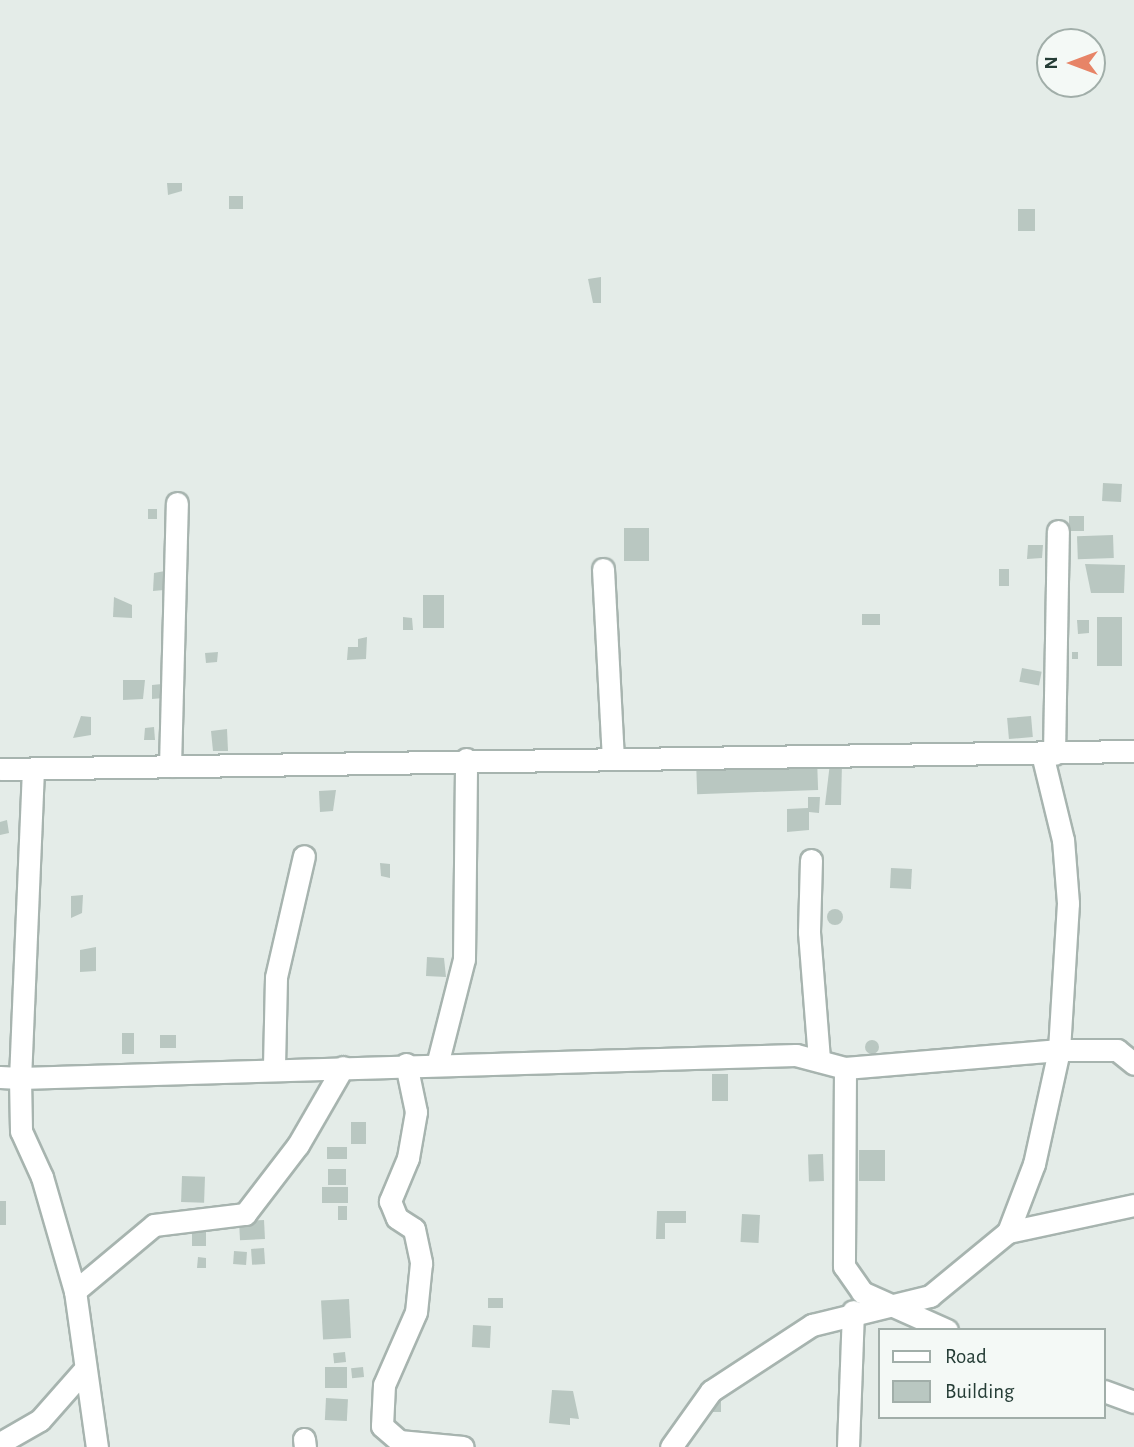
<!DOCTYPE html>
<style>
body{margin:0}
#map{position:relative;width:1134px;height:1447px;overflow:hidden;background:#e4ece8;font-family:"Alegreya Sans",sans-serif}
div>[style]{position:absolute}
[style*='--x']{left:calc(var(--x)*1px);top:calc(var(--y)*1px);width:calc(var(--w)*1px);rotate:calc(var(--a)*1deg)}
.building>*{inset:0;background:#b9c7c1;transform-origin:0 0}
.round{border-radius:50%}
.roads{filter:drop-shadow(2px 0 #a7b4af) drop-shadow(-2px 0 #a7b4af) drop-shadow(0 2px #a7b4af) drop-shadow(0 -2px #a7b4af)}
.minor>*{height:21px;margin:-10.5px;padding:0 10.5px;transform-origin:10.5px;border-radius:10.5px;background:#fff}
span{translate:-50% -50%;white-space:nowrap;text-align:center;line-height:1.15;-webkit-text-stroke:7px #f4f9f6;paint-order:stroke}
.legend{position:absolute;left:878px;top:1328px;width:228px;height:91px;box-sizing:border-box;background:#f4f9f6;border:2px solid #a1aea9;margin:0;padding:9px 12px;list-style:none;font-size:21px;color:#253d36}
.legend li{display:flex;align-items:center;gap:14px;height:35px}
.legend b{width:35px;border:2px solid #a1aea9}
.north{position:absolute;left:1036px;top:28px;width:70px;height:70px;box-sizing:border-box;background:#f4f9f6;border:2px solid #a1aea9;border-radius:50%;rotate:270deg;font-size:19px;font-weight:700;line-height:28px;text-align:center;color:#253d36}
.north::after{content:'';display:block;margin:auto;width:24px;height:32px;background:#e78467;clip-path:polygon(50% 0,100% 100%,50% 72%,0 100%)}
</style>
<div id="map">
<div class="building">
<i style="clip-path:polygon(167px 183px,182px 183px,182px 191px,168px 195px)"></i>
<i style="left:229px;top:196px;width:14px;height:13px"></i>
<i style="left:1018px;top:209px;width:17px;height:22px"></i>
<i style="clip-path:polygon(601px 277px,601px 303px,593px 303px,588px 279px)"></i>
<i style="left:1103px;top:483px;width:19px;height:18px;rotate:3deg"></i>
<i style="left:148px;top:509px;width:9px;height:10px"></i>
<i style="left:1069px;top:516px;width:15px;height:15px"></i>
<i style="left:624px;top:528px;width:25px;height:33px"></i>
<i style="left:1113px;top:535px;width:23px;height:36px;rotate:88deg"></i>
<i style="clip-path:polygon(1028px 545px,1043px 545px,1042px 558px,1027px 559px)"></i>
<i style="clip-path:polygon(1085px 564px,1125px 565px,1124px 593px,1091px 593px)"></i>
<i style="left:999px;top:569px;width:10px;height:17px"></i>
<i style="clip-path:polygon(165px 571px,164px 590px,153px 591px,154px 573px)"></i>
<i style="left:444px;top:595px;width:33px;height:21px;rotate:90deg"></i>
<i style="clip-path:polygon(114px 597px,132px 605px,132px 618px,113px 617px)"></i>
<i style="left:880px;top:614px;width:11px;height:18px;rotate:90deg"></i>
<i style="clip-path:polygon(403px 617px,412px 618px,413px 630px,403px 630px)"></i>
<i style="left:1097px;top:617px;width:25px;height:49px"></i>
<i style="clip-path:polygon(1077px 620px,1089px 620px,1089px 633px,1078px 634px)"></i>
<i style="clip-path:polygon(367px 637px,366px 659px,347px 660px,348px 647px,358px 647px,358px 639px)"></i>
<i style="clip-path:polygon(218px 652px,217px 662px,206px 663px,205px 653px)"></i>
<i style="left:1072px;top:652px;width:6px;height:7px"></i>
<i style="left:1022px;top:668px;width:20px;height:14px;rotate:11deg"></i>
<i style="clip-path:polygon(123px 680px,145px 680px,143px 699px,123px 700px)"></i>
<i style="clip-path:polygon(162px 684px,164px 698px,152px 699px,152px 685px)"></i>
<i style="clip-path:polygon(81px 716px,91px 717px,91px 735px,73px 738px)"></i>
<i style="left:1031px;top:716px;width:21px;height:24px;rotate:85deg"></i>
<i style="clip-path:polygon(154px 727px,155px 740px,144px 740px,145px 728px)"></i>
<i style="clip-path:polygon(227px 729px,228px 751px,213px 751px,211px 731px)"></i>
<i style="left:817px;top:758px;width:32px;height:121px;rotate:88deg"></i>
<i style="clip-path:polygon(830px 763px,842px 763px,841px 805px,825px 805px)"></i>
<i style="clip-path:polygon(336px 790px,333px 811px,320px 812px,319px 791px)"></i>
<i style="clip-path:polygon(808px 797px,820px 797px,819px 813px,809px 812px,809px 830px,787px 832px,787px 809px,808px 808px)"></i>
<i style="clip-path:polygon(7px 820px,9px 833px,0 835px,0 822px)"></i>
<i style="clip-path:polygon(380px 863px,390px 864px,390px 878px,381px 876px)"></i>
<i style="left:891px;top:868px;width:21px;height:20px;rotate:3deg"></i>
<i style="clip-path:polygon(83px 895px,82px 913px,71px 918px,71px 896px)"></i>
<i class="round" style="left:827px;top:909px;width:16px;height:16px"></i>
<i style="clip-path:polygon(96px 947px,96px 971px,80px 972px,80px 950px)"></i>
<i style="clip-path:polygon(427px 957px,444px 958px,446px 977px,426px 976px)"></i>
<i style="left:122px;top:1033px;width:12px;height:21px"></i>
<i style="left:160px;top:1035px;width:16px;height:13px"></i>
<i class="round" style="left:865px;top:1040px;width:14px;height:14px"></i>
<i style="left:712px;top:1074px;width:16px;height:27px"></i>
<i style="left:351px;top:1122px;width:15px;height:22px"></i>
<i style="left:327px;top:1147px;width:20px;height:12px"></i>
<i style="left:885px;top:1150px;width:31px;height:26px;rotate:90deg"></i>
<i style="left:823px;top:1154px;width:27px;height:15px;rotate:88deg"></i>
<i style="left:328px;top:1169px;width:18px;height:16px"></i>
<i style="left:182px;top:1176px;width:23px;height:26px;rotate:2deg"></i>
<i style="left:322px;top:1187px;width:26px;height:16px"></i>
<i style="left:0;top:1201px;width:6px;height:24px"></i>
<i style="left:338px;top:1206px;width:9px;height:14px"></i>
<i style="clip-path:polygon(657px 1211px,686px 1211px,686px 1223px,665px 1223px,665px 1239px,656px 1239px)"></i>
<i style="left:742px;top:1214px;width:18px;height:28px;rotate:3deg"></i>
<i style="left:264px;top:1220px;width:19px;height:25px;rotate:87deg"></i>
<i style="left:192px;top:1230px;width:14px;height:16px"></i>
<i style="left:264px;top:1248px;width:16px;height:13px;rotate:86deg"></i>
<i style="left:234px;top:1251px;width:13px;height:13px;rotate:4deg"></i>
<i style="clip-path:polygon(198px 1257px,206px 1258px,206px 1268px,197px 1268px)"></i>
<i style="left:488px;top:1298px;width:15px;height:10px"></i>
<i style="left:349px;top:1299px;width:39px;height:28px;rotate:87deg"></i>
<i style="left:473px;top:1325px;width:18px;height:22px;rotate:3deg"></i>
<i style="left:345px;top:1352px;width:10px;height:12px;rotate:84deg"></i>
<i style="left:325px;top:1367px;width:22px;height:21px"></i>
<i style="left:363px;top:1367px;width:10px;height:12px;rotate:84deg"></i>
<i style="clip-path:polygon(552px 1390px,573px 1391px,579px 1419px,570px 1418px,570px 1425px,549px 1423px)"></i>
<i style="left:326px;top:1398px;width:22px;height:22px;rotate:3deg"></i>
<i style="left:710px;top:1398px;width:11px;height:14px"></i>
</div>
<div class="roads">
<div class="minor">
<i style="--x:603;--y:569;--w:188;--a:87"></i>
<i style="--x:1054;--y:754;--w:223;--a:-89"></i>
<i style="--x:170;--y:766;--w:263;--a:-88.5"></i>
<i style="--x:0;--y:769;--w:1134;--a:-0.91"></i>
<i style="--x:33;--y:769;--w:309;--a:92.4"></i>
<i style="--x:20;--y:1078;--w:776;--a:-1.7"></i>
<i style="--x:796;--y:1055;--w:51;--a:14.9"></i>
<i style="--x:845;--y:1068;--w:215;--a:-4.8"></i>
<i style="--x:1059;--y:1050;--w:147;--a:-86.5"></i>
<i style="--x:1068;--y:903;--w:63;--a:-94.5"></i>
<i style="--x:1063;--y:840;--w:89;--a:-103.7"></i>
<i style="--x:811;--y:860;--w:72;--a:91.6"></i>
<i style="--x:809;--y:932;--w:126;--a:85.5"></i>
<i style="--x:438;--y:1061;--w:105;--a:-75.7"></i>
<i style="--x:464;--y:959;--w:200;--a:-89.4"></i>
<i style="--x:406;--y:1064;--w:49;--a:78.2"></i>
<i style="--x:416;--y:1112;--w:47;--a:99.9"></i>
<i style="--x:408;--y:1158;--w:47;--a:112.7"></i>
<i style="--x:390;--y:1201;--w:18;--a:68"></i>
<i style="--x:397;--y:1218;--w:20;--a:33"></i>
<i style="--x:414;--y:1229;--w:35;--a:78"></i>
<i style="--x:421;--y:1263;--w:49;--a:95.8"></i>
<i style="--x:416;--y:1312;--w:80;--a:113.7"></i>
<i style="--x:384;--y:1385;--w:41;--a:92.8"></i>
<i style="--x:382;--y:1426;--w:23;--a:41"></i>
<i style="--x:399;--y:1441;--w:64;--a:5.4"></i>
<i style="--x:274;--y:1066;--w:89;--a:-88.7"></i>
<i style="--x:276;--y:977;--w:124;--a:-77"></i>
<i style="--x:845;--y:1068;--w:198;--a:90.3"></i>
<i style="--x:844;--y:1266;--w:32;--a:55"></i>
<i style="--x:862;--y:1292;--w:93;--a:24.1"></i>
<i style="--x:0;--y:1077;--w:20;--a:3"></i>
<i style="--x:20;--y:1078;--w:53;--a:88.9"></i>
<i style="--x:21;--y:1131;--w:51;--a:65.5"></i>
<i style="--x:42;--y:1177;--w:119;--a:73.9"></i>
<i style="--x:75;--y:1291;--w:158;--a:82"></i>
<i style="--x:1008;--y:1232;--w:73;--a:-69.1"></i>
<i style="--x:1034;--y:1164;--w:117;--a:-77.6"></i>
<i style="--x:1059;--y:1050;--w:58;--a:0"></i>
<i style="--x:1117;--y:1050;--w:22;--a:39"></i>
<i style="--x:75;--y:1291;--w:103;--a:-39.9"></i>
<i style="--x:154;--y:1225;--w:92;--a:-6.9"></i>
<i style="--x:245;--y:1214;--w:87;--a:-52.5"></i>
<i style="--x:298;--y:1145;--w:90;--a:-60"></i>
<i style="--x:1104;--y:1391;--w:32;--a:20"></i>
<i style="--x:304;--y:1439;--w:8;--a:83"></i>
<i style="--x:0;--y:1443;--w:46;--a:-29.9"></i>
<i style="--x:40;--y:1420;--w:68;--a:-48.6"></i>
<i style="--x:671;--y:1447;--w:69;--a:-54.5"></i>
<i style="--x:711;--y:1391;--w:121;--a:-33.2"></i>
<i style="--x:812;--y:1325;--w:122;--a:-13.8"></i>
<i style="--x:930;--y:1296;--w:101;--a:-39.4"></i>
<i style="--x:1008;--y:1232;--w:129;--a:-12.1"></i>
<i style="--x:848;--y:1447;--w:136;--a:-87.9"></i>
</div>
</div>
<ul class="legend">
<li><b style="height:9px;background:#fff"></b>Road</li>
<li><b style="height:19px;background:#b9c7c1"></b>Building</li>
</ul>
<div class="north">N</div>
</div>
